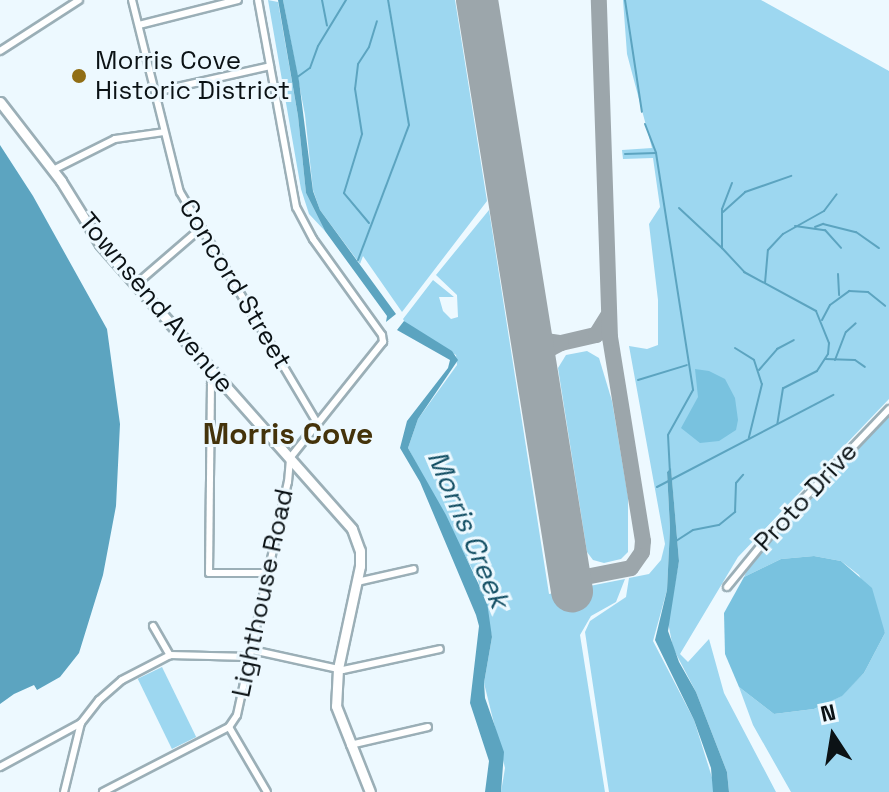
<!DOCTYPE html>
<style>
body{margin:0}
#map{position:relative;width:889px;height:792px;overflow:hidden;background:#edf9ff;font-family:"Space Grotesk",sans-serif}
div>[style]{position:absolute}
[style*='--x']{left:calc(var(--x)*1px);top:calc(var(--y)*1px);width:calc(var(--w)*1px);rotate:calc(var(--a)*1deg)}
.green>*{inset:0;background:#9dd7f0;transform-origin:0 0}
.forest>*{inset:0;background:#79c2df}
.water>*{inset:0;background:#5ca4c0}
.stream>*{height:2px;margin:-1px;padding:0 1px;transform-origin:1px;border-radius:1px;background:#5ca4c0}
.taxiway>*{height:16px;margin:-8px;padding:0 8px;transform-origin:8px;border-radius:8px;background:#9ca6ab}
.runway>*{height:42px;margin:-21px;padding:0 21px;transform-origin:21px;border-radius:21px;background:#9ca6ab}
.roads{filter:drop-shadow(2px 0 #9bafb7) drop-shadow(-2px 0 #9bafb7) drop-shadow(0 2px #9bafb7) drop-shadow(0 -2px #9bafb7)}
.minor>*{height:6px;margin:-3px;padding:0 3px;transform-origin:3px;border-radius:3px;background:#fff}
.secondary>*{height:9px;margin:-4.5px;padding:0 4.5px;transform-origin:4.5px;border-radius:4.5px;background:#fff}
.dots>*{width:22px;height:22px;translate:-50% -50%;box-sizing:border-box;border:4px solid #edf9ff;border-radius:50%}
span{translate:-50% -50%;white-space:nowrap;text-align:center;line-height:1.15;-webkit-text-stroke:6px #edf9ff;paint-order:stroke}
.poi-label{font-size:26px;color:#0b1215}
.left{translate:0 -50%;text-align:left}
.street-label{font-size:26px;color:#0b1215}
.water-label{font-size:28px;color:#124e63;font-style:italic}
.quarter-label{font-size:30px;color:#44330b;font-weight:700}
.north{position:absolute;left:793px;top:696px;width:80px;height:80px;-webkit-text-stroke:6px #edf9ff;paint-order:stroke;rotate:348deg;font-size:22px;font-weight:700;line-height:32px;text-align:center;color:#0b1215}
.north::after{content:'';display:block;margin:auto;width:28px;height:36px;background:#0b1215;clip-path:polygon(50% 0,100% 100%,50% 72%,0 100%)}
</style>
<div id="map">
<div class="green">
<i style="clip-path:polygon(268px 0,278px 2px,298px 116px,306px 193px,325px 231px,309px 214px,301px 189px)"></i>
<i style="clip-path:polygon(283px 0,455px 0,487px 201px,402px 312px,363px 256px,360px 264px,320px 210px,313px 190px,305px 115px)"></i>
<i style="clip-path:polygon(623px 0,761px 0,889px 71px,889px 399px,738px 557px,680px 654px,688px 662px,709px 639px,724px 693px,776px 792px,729px 792px,727px 772px,696px 692px,673px 648px,668px 622px,679px 561px,671px 469px,667px 472px,670px 528px,667px 590px,653px 641px,694px 720px,715px 787px,713px 792px,609px 792px,585px 632px,590px 621px,626px 597px,629px 578px,649px 574px,661px 560px,665px 544px,629px 346px,647px 349px,658px 345px,658px 300px,649px 224px,660px 207px,653px 158px,623px 159px,622px 150px,652px 148px,627px 54px)"></i>
<i style="clip-path:polygon(489px 210px,549px 594px,625px 579px,616px 602px,591px 616px,580px 635px,605px 792px,501px 792px,505px 768px,484px 683px,492px 637px,478px 580px,408px 448px,418px 419px,457px 365px,456px 355px,407px 326px,403px 319px,433px 280px,454px 297px,439px 297px,443px 311px,451px 319px,458px 317px,457px 295px,436px 275px)"></i>
<i style="clip-path:polygon(587px 351px,599px 358px,612px 401px,628px 497px,628px 552px,621px 559px,604px 563px,593px 560px,587px 552px,558px 368px,566px 355px)"></i>
<i style="clip-path:polygon(889px 414px,889px 792px,791px 792px,753px 725px,739px 687px,774px 714px,814px 709px,841px 696px,864px 673px,885px 633px,859px 575px,841px 561px,814px 556px,781px 559px,744px 577px,751px 561px)"></i>
<i style="left:162px;top:667px;width:78px;height:27px;rotate:64deg"></i>
</div>
<div class="forest">
<i style="clip-path:polygon(695px 369px,709px 371px,725px 379px,735px 398px,738px 420px,736px 430px,719px 441px,700px 443px,681px 428px,698px 397px)"></i>
<i style="clip-path:polygon(814px 556px,841px 561px,872px 588px,885px 633px,864px 673px,842px 696px,814px 709px,774px 714px,739px 687px,725px 654px,724px 613px,744px 577px,781px 559px)"></i>
</div>
<div class="water">
<i style="clip-path:polygon(278px 0,283px 0,299px 81px,313px 191px,320px 210px,396px 314px,386px 322px,387px 316px,325px 231px,306px 193px,298px 116px)"></i>
<i style="clip-path:polygon(0 145px,33px 196px,107px 329px,120px 424px,116px 506px,103px 575px,79px 653px,60px 677px,37px 690px,34px 685px,14px 694px,0 704px)"></i>
<i style="clip-path:polygon(404px 321px,452px 351px,458px 360px,418px 419px,408px 448px,446px 515px,487px 602px,492px 637px,484px 683px,485px 698px,504px 752px,501px 792px,485px 792px,489px 761px,470px 703px,479px 626px,476px 615px,420px 482px,400px 448px,407px 421px,448px 368px,450px 360px,397px 330px)"></i>
<i style="clip-path:polygon(671px 468px,679px 561px,668px 631px,679px 662px,696px 692px,727px 772px,729px 792px,713px 792px,711px 768px,694px 720px,655px 640px,667px 590px,670px 528px,667px 472px)"></i>
</div>
<div class="stream">
<i style="--x:322;--y:0;--w:26;--a:79"></i>
<i style="--x:625;--y:0;--w:113;--a:81.4"></i>
<i style="--x:296;--y:78;--w:17;--a:-36"></i>
<i style="--x:310;--y:68;--w:23;--a:-70"></i>
<i style="--x:318;--y:46;--w:54;--a:-58.7"></i>
<i style="--x:645;--y:124;--w:31;--a:69"></i>
<i style="--x:656;--y:153;--w:240;--a:81.1"></i>
<i style="--x:693;--y:390;--w:51;--a:119.1"></i>
<i style="--x:668;--y:435;--w:36;--a:87"></i>
<i style="--x:625;--y:154;--w:31;--a:-2"></i>
<i style="--x:732;--y:183;--w:28;--a:111"></i>
<i style="--x:722;--y:209;--w:39;--a:90"></i>
<i style="--x:722;--y:248;--w:33;--a:47"></i>
<i style="--x:744;--y:272;--w:82;--a:28.4"></i>
<i style="--x:816;--y:311;--w:35;--a:68"></i>
<i style="--x:829;--y:343;--w:11;--a:95"></i>
<i style="--x:828;--y:354;--w:20;--a:123"></i>
<i style="--x:817;--y:371;--w:38;--a:153"></i>
<i style="--x:783;--y:388;--w:36;--a:99"></i>
<i style="--x:679;--y:208;--w:59;--a:42.9"></i>
<i style="--x:723;--y:212;--w:30;--a:-42"></i>
<i style="--x:745;--y:192;--w:49;--a:-19.2"></i>
<i style="--x:369;--y:223;--w:39;--a:-130"></i>
<i style="--x:344;--y:193;--w:62;--a:-73"></i>
<i style="--x:362;--y:134;--w:46;--a:-98.8"></i>
<i style="--x:355;--y:89;--w:25;--a:-83"></i>
<i style="--x:358;--y:64;--w:20;--a:-57"></i>
<i style="--x:369;--y:47;--w:27;--a:-73"></i>
<i style="--x:795;--y:226;--w:30;--a:8"></i>
<i style="--x:825;--y:230;--w:24;--a:48"></i>
<i style="--x:815;--y:227;--w:9;--a:-21"></i>
<i style="--x:823;--y:224;--w:34;--a:14"></i>
<i style="--x:856;--y:232;--w:28;--a:35"></i>
<i style="--x:358;--y:260;--w:144;--a:-69.3"></i>
<i style="--x:409;--y:125;--w:127;--a:-99.5"></i>
<i style="--x:838;--y:274;--w:21;--a:87"></i>
<i style="--x:765;--y:283;--w:33;--a:-85"></i>
<i style="--x:768;--y:250;--w:22;--a:-47"></i>
<i style="--x:783;--y:234;--w:47;--a:-29.3"></i>
<i style="--x:824;--y:211;--w:21;--a:-53"></i>
<i style="--x:822;--y:320;--w:17;--a:-62"></i>
<i style="--x:830;--y:305;--w:24;--a:-36"></i>
<i style="--x:849;--y:291;--w:19;--a:3"></i>
<i style="--x:868;--y:292;--w:22;--a:39"></i>
<i style="--x:735;--y:348;--w:22;--a:32"></i>
<i style="--x:754;--y:360;--w:25;--a:72"></i>
<i style="--x:762;--y:384;--w:55;--a:103.8"></i>
<i style="--x:825;--y:359;--w:30;--a:2"></i>
<i style="--x:855;--y:360;--w:12;--a:35"></i>
<i style="--x:835;--y:360;--w:30;--a:-69"></i>
<i style="--x:846;--y:332;--w:13;--a:-42"></i>
<i style="--x:759;--y:370;--w:28;--a:-49"></i>
<i style="--x:777;--y:349;--w:19;--a:-28"></i>
<i style="--x:638;--y:380;--w:51;--a:-17"></i>
<i style="--x:657;--y:487;--w:199;--a:-27.6"></i>
<i style="--x:676;--y:541;--w:20;--a:-33"></i>
<i style="--x:693;--y:530;--w:26;--a:-11"></i>
<i style="--x:719;--y:525;--w:21;--a:-39"></i>
<i style="--x:735;--y:512;--w:29;--a:-88"></i>
<i style="--x:736;--y:483;--w:11;--a:-49"></i>
</div>
<div class="taxiway">
<i style="--x:529;--y:325;--w:23;--a:43"></i>
<i style="--x:546;--y:341;--w:15;--a:8"></i>
<i style="--x:561;--y:343;--w:36;--a:-13"></i>
<i style="--x:596;--y:335;--w:22;--a:-58"></i>
<i style="--x:537;--y:373;--w:24;--a:-68"></i>
<i style="--x:546;--y:351;--w:17;--a:-28"></i>
<i style="--x:570;--y:580;--w:62;--a:-11.1"></i>
<i style="--x:631;--y:568;--w:19;--a:-55"></i>
<i style="--x:642;--y:552;--w:11;--a:-85"></i>
<i style="--x:643;--y:541;--w:206;--a:-99.2"></i>
<i style="--x:610;--y:338;--w:338;--a:-91.9"></i>
</div>
<div class="runway">
<i style="--x:477;--y:0;--w:599;--a:80.87"></i>
</div>
<div class="roads">
<div class="minor">
<i style="--x:132;--y:0;--w:198;--a:76"></i>
<i style="--x:180;--y:192;--w:269;--a:59.3"></i>
<i style="--x:139;--y:25;--w:102;--a:-14.2"></i>
<i style="--x:0;--y:51;--w:94;--a:-32.8"></i>
<i style="--x:155;--y:92;--w:118;--a:-12.7"></i>
<i style="--x:53;--y:170;--w:69;--a:-26.6"></i>
<i style="--x:115;--y:139;--w:49;--a:-8.1"></i>
<i style="--x:135;--y:285;--w:87;--a:-40.8"></i>
<i style="--x:215;--y:375;--w:9;--a:117"></i>
<i style="--x:211;--y:383;--w:190;--a:90.6"></i>
<i style="--x:209;--y:573;--w:60;--a:0"></i>
<i style="--x:357;--y:582;--w:58;--a:-12.8"></i>
<i style="--x:727;--y:587;--w:71;--a:-50.7"></i>
<i style="--x:772;--y:532;--w:170;--a:-46.4"></i>
<i style="--x:153;--y:626;--w:34;--a:60"></i>
<i style="--x:252;--y:650;--w:93;--a:12.4"></i>
<i style="--x:343;--y:670;--w:99;--a:-12.2"></i>
<i style="--x:229;--y:727;--w:75;--a:59.7"></i>
<i style="--x:350;--y:745;--w:80;--a:-13"></i>
<i style="--x:0;--y:767;--w:92;--a:-28.5"></i>
<i style="--x:81;--y:723;--w:29;--a:-52"></i>
<i style="--x:99;--y:700;--w:30;--a:-41"></i>
<i style="--x:122;--y:680;--w:54;--a:-27.5"></i>
<i style="--x:170;--y:655;--w:80;--a:1.4"></i>
<i style="--x:64;--y:792;--w:71;--a:-76.2"></i>
<i style="--x:103;--y:792;--w:142;--a:-27.3"></i>
<i style="--x:229;--y:727;--w:14;--a:-56"></i>
<i style="--x:237;--y:715;--w:239;--a:-77.7"></i>
<i style="--x:288;--y:482;--w:24;--a:-85"></i>
<i style="--x:290;--y:458;--w:149;--a:-51.3"></i>
<i style="--x:383;--y:342;--w:7;--a:-98"></i>
<i style="--x:382;--y:335;--w:118;--a:-125.7"></i>
<i style="--x:313;--y:239;--w:36;--a:-118"></i>
<i style="--x:296;--y:207;--w:210;--a:-100.4"></i>
</div>
<div class="secondary">
<i style="--x:0;--y:102;--w:100;--a:52.3"></i>
<i style="--x:61;--y:181;--w:74;--a:58.2"></i>
<i style="--x:100;--y:244;--w:380;--a:48.5"></i>
<i style="--x:352;--y:529;--w:23;--a:70"></i>
<i style="--x:360;--y:551;--w:15;--a:90"></i>
<i style="--x:360;--y:566;--w:105;--a:102.1"></i>
<i style="--x:338;--y:669;--w:37;--a:93"></i>
<i style="--x:336;--y:706;--w:92;--a:68.4"></i>
</div>
</div>
<div class="dots">
<i style="left:79px;top:76px;background:#916e15"></i>
</div>
<div class="poi-label">
<span class="left" style="left:95px;top:76px">Morris Cove<br>Historic District</span>
</div>
<div class="street-label">
<span style="left:235px;top:284px;rotate:59deg">Concord Street</span>
<span style="left:156px;top:303px;rotate:50deg">Townsend Avenue</span>
<span style="left:806px;top:497px;rotate:-47deg">Proto Drive</span>
<span style="left:263px;top:593px;rotate:-78deg">Lighthouse Road</span>
</div>
<div class="water-label">
<span style="left:469px;top:529px;rotate:67deg">Morris Creek</span>
</div>
<div class="quarter-label">
<span style="left:288px;top:434px">Morris Cove</span>
</div>
<div class="north">N</div>
</div>
